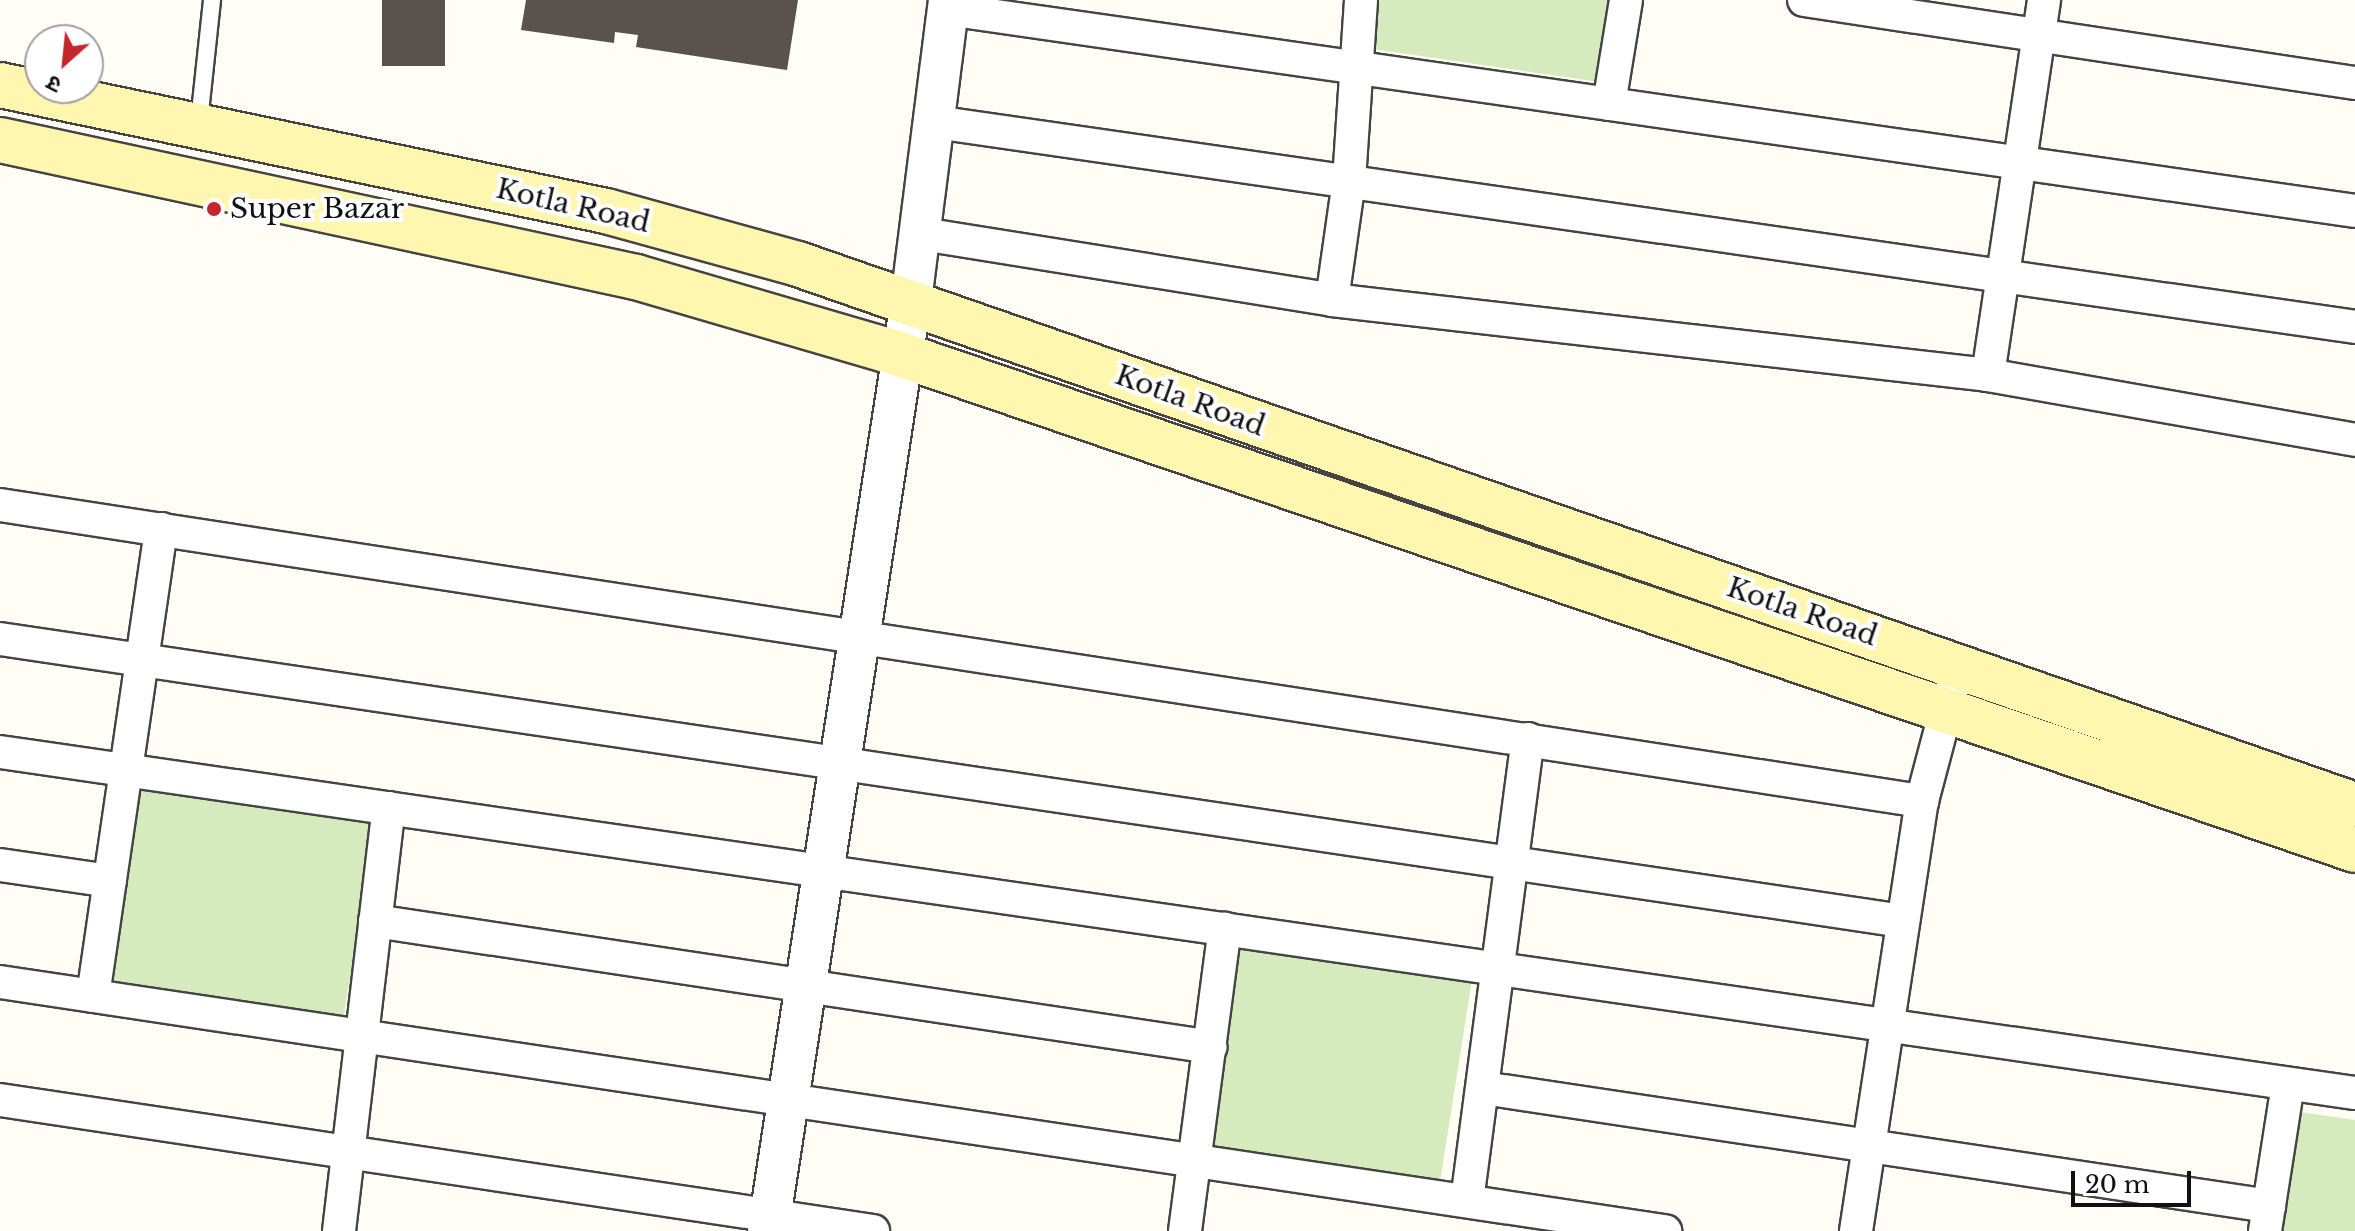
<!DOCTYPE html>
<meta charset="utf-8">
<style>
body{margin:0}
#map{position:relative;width:2355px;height:1231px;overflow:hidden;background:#fffdf5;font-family:"Libre Baskerville","Noto Sans Devanagari",serif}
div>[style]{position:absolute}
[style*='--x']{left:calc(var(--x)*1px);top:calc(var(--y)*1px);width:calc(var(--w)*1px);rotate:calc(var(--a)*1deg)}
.green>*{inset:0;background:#d5ebbd;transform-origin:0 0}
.building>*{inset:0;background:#5a524d;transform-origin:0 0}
.roads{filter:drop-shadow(2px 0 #444) drop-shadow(-2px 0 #444) drop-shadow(0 2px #444) drop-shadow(0 -2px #444)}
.service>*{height:16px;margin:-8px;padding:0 8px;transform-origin:8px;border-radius:8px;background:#fff}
.minor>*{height:32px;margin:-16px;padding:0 16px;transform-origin:16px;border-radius:16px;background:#fff}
.tertiary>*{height:40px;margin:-20px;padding:0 20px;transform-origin:20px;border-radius:20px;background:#fff}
.secondary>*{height:44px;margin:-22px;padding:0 22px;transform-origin:22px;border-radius:22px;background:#fff6b0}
.dots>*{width:22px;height:22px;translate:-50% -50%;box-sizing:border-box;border:4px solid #fff;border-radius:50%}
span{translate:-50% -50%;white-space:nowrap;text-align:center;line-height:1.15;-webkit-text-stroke:8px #fff;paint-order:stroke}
.street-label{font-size:28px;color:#111}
.poi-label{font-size:28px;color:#111}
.left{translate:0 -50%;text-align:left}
.north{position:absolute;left:24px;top:24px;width:80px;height:80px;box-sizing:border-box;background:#fff;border:2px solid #a0a0a0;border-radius:50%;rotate:207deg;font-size:22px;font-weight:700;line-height:32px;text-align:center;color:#111}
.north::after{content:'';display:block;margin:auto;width:28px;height:36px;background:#c4262e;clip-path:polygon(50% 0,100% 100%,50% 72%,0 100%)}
.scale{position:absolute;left:2071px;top:1171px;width:120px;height:36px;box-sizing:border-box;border:4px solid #111;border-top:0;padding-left:10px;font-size:24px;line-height:28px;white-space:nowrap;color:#111;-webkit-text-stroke:6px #fff;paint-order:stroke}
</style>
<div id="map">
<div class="green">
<i style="clip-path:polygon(1373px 0,1612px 0,1599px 82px,1366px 48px)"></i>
<i style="left:138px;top:781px;width:240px;height:211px;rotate:9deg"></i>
<i style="left:1235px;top:942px;width:240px;height:211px;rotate:9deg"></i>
<i style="clip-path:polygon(2294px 1111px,2355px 1120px,2355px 1231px,2276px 1231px)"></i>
</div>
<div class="building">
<i style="left:382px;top:0;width:63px;height:66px"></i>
<i style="clip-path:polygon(526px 0,798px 0,787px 70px,636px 47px,638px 35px,615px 32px,614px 43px,521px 30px)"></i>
</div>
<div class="roads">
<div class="service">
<i style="--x:199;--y:122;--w:123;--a:-83.9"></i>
</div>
<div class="minor">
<i style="--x:1804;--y:0;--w:557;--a:8.57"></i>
<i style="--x:947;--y:9;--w:1422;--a:8.16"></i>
<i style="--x:1609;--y:104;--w:105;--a:-80.7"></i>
<i style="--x:935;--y:122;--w:1435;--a:8.21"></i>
<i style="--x:916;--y:233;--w:421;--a:9.1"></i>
<i style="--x:1332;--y:300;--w:660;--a:6.52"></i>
<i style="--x:1988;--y:375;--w:373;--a:10"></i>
<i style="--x:1332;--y:300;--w:120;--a:-81.9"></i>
<i style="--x:1349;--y:181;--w:181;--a:-86.2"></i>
<i style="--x:1988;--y:375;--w:379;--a:-81.5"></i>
<i style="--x:0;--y:505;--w:1945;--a:8.76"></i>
<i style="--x:0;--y:639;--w:1924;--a:8.43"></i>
<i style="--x:0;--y:752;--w:2380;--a:8.24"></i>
<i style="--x:0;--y:865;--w:111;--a:8.3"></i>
<i style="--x:375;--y:921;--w:845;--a:8.57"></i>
<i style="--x:0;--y:982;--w:1684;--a:8.51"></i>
<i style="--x:93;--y:996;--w:472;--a:-81.7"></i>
<i style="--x:1483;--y:1088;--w:795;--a:8.54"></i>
<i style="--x:0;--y:1100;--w:883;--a:8.53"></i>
<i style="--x:1467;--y:1201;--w:466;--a:-82.5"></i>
<i style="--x:339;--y:1231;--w:426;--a:-83.3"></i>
<i style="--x:1185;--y:1231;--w:305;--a:-82.5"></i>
<i style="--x:1856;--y:1231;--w:435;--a:-81.3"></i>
<i style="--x:1922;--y:801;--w:114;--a:-75.2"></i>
<i style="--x:2265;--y:1231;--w:149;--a:-81.1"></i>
</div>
<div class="tertiary">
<i style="--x:768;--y:1231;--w:941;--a:-81.26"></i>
<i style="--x:911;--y:301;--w:303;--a:-82.8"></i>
</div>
<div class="secondary">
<i style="--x:0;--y:85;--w:619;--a:11.75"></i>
<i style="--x:606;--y:211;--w:199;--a:15.4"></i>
<i style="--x:798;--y:264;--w:1648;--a:19.16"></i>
<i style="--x:0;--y:140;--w:651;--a:12.16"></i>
<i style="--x:636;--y:277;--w:277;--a:16.3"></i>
<i style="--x:902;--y:355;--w:1535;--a:18.81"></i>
</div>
</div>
<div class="dots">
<i style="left:214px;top:209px;background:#c4262e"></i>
</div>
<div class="street-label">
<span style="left:573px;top:206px;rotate:13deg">Kotla Road</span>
<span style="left:1190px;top:401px;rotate:20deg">Kotla Road</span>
<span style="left:1802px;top:612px;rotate:19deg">Kotla Road</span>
</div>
<div class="poi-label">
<span class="left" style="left:230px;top:209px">Super Bazar</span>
</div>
<div class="north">उ</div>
<div class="scale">20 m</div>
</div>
